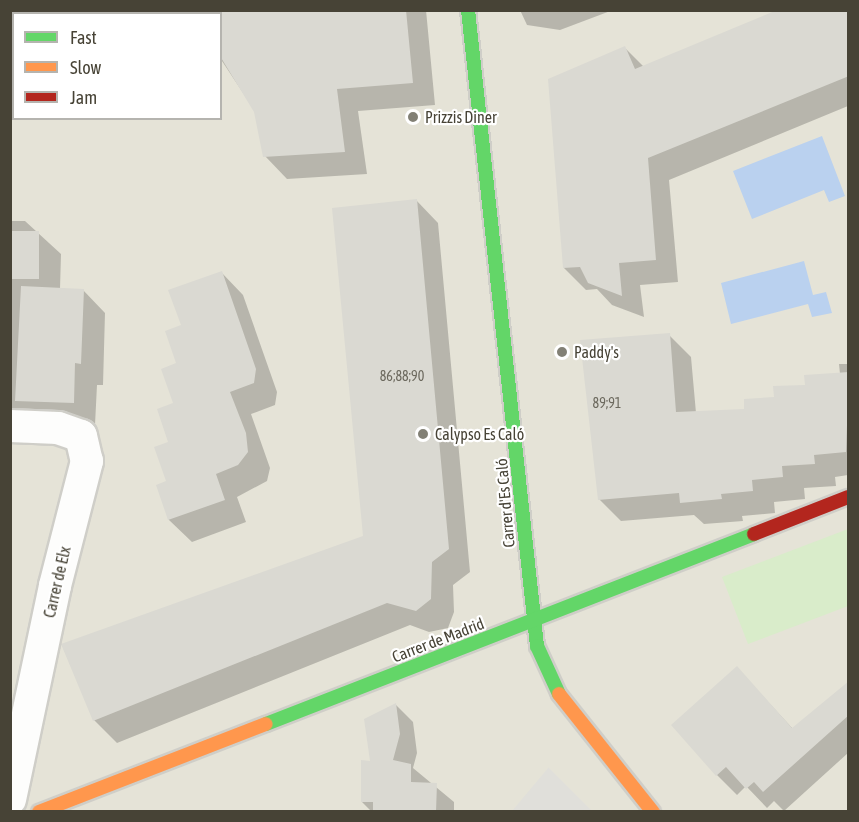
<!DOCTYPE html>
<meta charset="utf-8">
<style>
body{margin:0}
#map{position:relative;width:859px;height:822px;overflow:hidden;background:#f1f0ea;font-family:"Asap Condensed",sans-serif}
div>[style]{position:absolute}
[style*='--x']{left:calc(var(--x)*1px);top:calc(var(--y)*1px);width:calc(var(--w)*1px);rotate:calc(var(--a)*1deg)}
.residential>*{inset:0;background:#e5e3d7}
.green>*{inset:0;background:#d9ecca}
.parking>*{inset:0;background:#e0dfda}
.water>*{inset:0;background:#bad1ef}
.shadow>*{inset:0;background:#0003}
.building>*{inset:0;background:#dad9d2;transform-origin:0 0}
.roads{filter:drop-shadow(2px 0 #cfcec8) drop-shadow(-2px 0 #cfcec8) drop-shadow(0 2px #cfcec8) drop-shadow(0 -2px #cfcec8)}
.street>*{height:32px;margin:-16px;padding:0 16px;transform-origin:16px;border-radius:16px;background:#fdfdfc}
.fast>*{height:14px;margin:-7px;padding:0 7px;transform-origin:7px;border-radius:7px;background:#63d668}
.slow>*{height:14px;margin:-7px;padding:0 7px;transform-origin:7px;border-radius:7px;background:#ff974d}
.jam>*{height:14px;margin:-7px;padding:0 7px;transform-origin:7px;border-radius:7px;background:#b3261e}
.dots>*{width:16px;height:16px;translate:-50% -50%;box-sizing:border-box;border:3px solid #fff;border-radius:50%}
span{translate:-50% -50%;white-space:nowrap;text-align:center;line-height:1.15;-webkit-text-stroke:4.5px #fff;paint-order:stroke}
.number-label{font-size:14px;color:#6c695e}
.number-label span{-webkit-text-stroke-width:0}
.poi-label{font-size:16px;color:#474336}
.left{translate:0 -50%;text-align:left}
.street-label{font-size:16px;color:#474336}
.frame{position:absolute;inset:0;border:12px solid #474336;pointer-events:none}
.legend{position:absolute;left:12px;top:12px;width:210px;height:108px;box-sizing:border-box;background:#fff;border:2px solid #b5b4af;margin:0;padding:8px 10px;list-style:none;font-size:18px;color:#474336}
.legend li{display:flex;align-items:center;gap:12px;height:30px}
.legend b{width:30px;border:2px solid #b5b4af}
</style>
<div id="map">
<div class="residential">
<i style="clip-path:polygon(evenodd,11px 11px,848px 11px,848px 811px,11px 811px,11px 11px,14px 14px,220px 14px,220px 118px,14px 118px,14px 14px)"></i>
</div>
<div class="green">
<i style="clip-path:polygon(848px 529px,848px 606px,748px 644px,722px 577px)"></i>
</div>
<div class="parking">
<i style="clip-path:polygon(549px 767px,549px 768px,592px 811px,512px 811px)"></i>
</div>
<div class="water">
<i style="clip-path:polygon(822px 136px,845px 196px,829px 202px,824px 190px,752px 219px,733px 171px)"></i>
<i style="clip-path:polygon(804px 261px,813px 295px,826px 292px,832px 313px,812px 317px,808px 304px,731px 324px,721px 283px)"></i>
</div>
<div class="shadow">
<i style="clip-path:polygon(146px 10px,426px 10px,435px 105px,358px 111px,367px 174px,287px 179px,265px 156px,255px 111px,220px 58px,220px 14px)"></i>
<i style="clip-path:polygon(520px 10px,613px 10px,560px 30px,527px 25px)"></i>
<i style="clip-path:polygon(848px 10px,848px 106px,669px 180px,678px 282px,640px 285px,644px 317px,612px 305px,597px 289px,586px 290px,564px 268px,625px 48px,644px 67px)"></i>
<i style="clip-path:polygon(416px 200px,438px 223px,470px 572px,453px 585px,454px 612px,448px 628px,429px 632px,410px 625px,117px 743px,94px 720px,62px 645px,365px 537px)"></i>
<i style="clip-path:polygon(10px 221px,25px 221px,61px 254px,60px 289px,83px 290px,105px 313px,103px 385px,97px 385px,95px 425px,36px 423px,23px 410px,10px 411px)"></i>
<i style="clip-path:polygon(221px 272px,243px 295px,277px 392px,275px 405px,251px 414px,270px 468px,267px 481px,237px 497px,246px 522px,192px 542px,169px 520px,158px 486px,168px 482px,183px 326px)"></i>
<i style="clip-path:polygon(669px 335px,691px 357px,696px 413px,746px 410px,840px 374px,839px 364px,848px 364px,848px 475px,835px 477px,836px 486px,804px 488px,805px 499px,774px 502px,775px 513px,742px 516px,743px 521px,704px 524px,694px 515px,621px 521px,599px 499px)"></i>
<i style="clip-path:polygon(737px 668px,793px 729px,848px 683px,848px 753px,784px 811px,774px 801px,767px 808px,746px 786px,737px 795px,717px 775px)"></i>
<i style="clip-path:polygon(395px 704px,413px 722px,417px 753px,413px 768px,454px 802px,454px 812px,372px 812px,362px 802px,371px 762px)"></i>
</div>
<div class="building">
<i style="clip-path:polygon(220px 10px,406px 10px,413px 83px,337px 89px,345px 152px,263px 157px,254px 112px,220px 56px)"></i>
<i style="clip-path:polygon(777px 10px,849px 10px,849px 76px,648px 158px,656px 260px,619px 263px,622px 296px,588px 283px,580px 267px,563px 268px,548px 79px,625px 46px,635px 69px)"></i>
<i style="clip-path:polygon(417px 199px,449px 549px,432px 562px,431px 599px,416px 611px,387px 603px,93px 721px,61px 644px,363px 536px,332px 208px)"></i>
<i style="left:10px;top:231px;width:29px;height:48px"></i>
<i style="clip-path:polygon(222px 271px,256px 369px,254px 383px,230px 392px,246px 433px,248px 452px,238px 465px,216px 474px,225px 500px,168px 520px,156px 485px,166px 481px,154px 447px,168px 442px,157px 409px,173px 403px,161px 369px,176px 363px,165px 331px,181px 325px,168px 290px)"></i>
<i style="clip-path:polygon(21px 286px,84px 289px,81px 364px,75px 363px,74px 403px,15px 401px)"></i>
<i style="clip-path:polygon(670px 333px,676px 412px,744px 409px,744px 399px,774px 397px,773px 386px,805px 385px,804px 375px,849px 372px,846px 452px,814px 455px,815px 464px,782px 466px,783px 477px,752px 480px,753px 491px,721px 494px,722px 499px,680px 503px,679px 493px,598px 500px,580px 340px)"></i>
<i style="clip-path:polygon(737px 666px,792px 728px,849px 681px,849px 715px,763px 792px,754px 782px,746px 789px,726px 767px,716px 776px,671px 725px)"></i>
<i style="clip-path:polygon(396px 703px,400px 734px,393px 760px,411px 764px,411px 782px,437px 783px,436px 812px,373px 812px,373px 802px,361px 802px,361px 760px,370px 761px,364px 719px)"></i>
</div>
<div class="roads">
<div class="street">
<i style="--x:10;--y:426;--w:48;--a:2.4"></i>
<i style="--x:58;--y:428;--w:24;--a:19"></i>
<i style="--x:81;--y:436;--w:26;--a:77"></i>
<i style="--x:87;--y:461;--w:129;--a:104.4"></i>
<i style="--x:55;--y:586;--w:218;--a:101.9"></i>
</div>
<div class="fast">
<i style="--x:468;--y:10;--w:640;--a:83.81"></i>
<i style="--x:537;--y:646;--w:53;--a:65.4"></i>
<i style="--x:266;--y:724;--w:524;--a:-21.27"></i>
</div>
<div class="slow">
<i style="--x:559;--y:694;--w:151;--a:51.5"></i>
<i style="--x:39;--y:812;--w:243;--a:-21.2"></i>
</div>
<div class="jam">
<i style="--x:754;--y:534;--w:101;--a:-21.5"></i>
</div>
</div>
<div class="dots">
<i style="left:413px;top:117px;background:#828075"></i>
<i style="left:562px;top:352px;background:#828075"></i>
<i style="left:423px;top:434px;background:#828075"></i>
</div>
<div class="number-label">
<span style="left:402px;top:376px">86;88;90</span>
<span style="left:607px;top:403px">89;91</span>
</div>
<div class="poi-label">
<span class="left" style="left:425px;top:117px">Prizzis Diner</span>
<span class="left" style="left:574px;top:352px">Paddy's</span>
<span class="left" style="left:435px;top:434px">Calypso Es Caló</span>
</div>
<div class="street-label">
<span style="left:505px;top:503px;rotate:-95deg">Carrer d'Es Caló</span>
<span style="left:57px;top:582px;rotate:-77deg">Carrer de Elx</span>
<span style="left:438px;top:640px;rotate:-21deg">Carrer de Madrid</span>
</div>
<div class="frame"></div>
<ul class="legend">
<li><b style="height:8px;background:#63d668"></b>Fast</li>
<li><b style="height:8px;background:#ff974d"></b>Slow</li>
<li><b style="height:8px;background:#b3261e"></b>Jam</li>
</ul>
</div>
